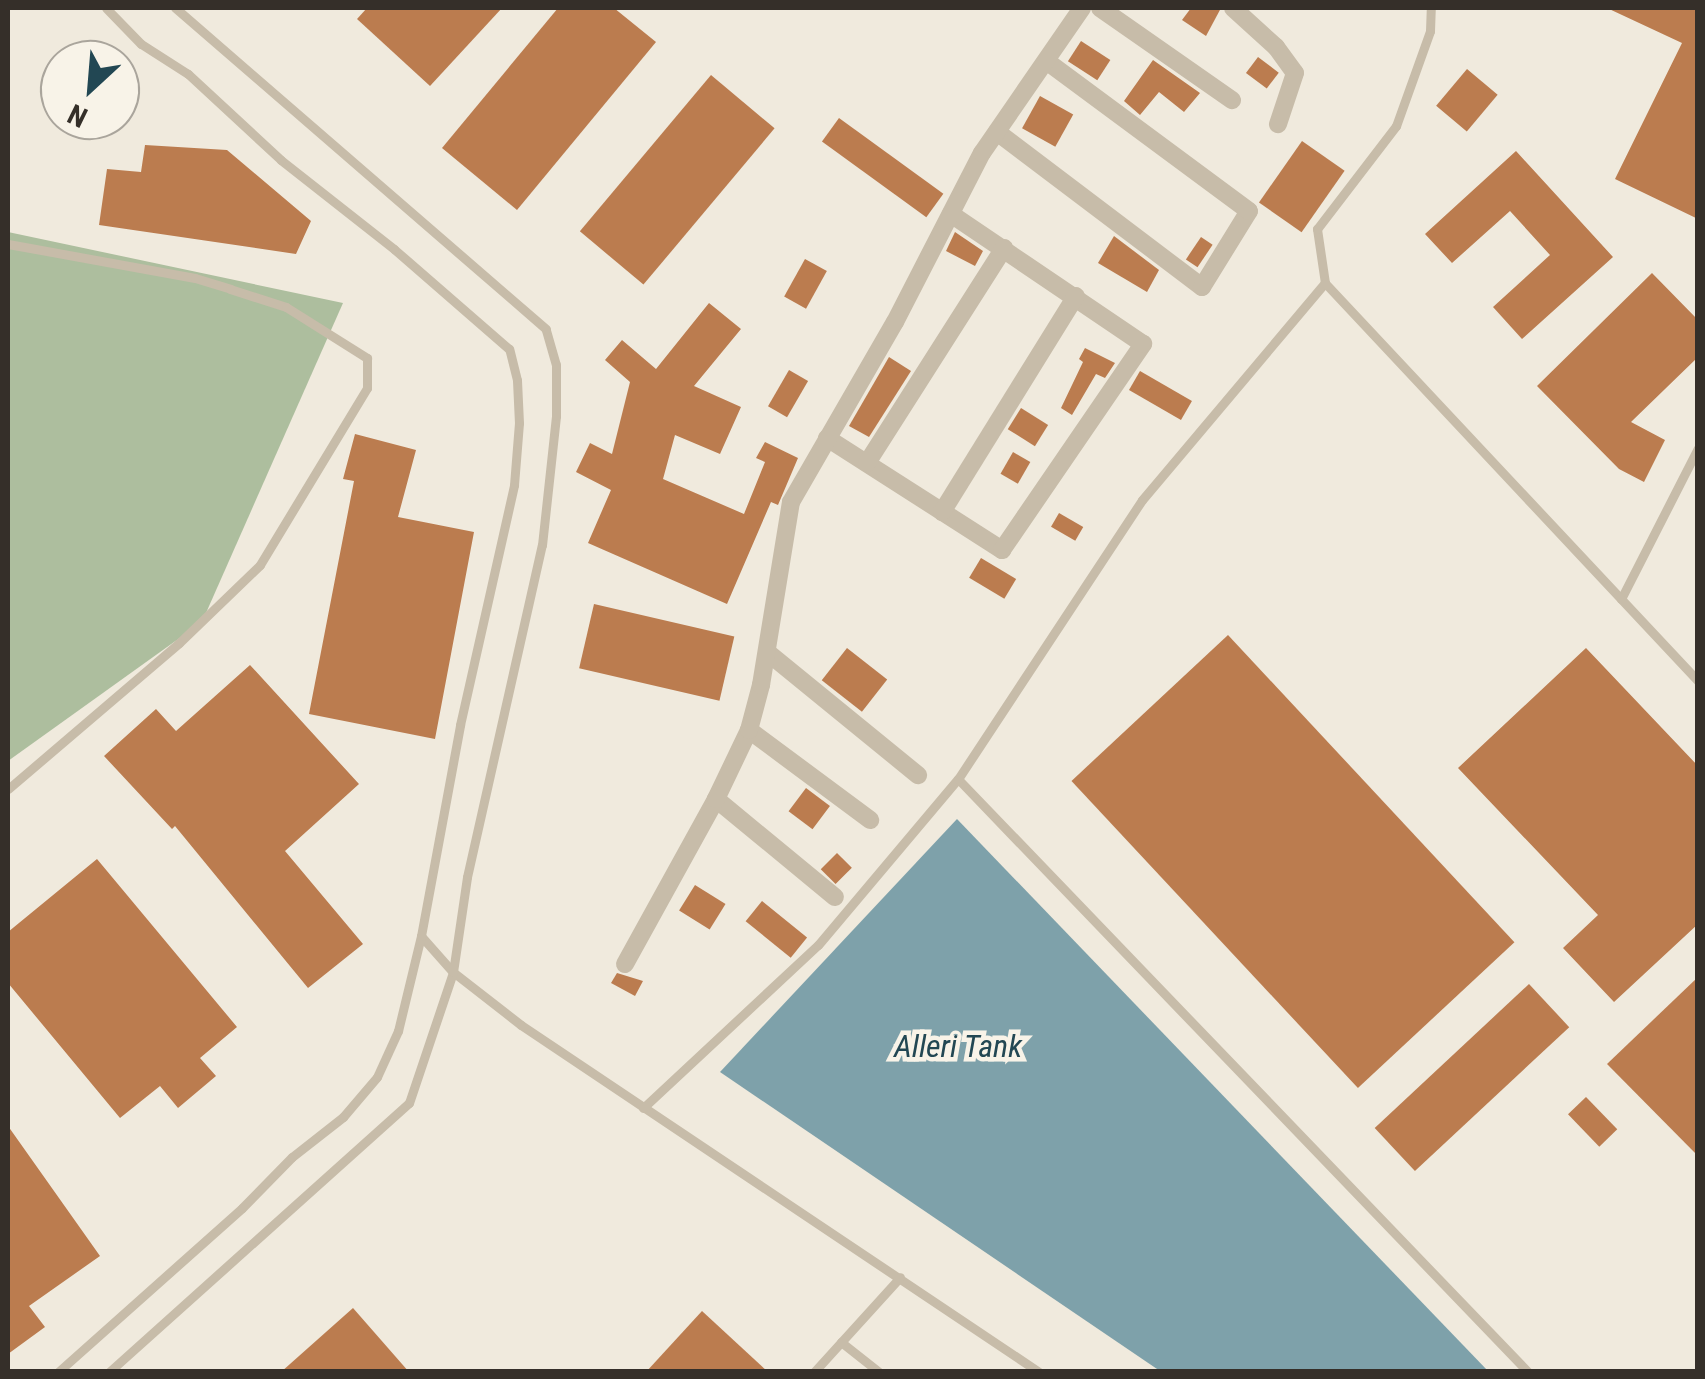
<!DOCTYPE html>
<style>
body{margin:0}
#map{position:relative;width:1705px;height:1379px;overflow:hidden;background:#f0eadd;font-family:"Roboto Condensed",sans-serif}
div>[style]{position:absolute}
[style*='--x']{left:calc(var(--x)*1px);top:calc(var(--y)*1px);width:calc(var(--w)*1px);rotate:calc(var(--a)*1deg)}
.green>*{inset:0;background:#adbe9e}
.water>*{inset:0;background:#7ea1aa}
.building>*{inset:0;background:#bb7c4f;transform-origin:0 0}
.service>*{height:9px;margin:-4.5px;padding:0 4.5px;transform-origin:4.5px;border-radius:4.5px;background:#c7bca9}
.minor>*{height:18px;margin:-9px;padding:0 9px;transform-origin:9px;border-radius:9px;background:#c7bca9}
span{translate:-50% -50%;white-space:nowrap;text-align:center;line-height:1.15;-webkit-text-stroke:9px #f8f3e8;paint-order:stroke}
.water-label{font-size:32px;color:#224753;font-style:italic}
.frame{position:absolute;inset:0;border:10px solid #352f29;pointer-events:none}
.north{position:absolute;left:40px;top:40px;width:100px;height:100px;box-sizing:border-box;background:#f8f3e8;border:2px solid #aaa59c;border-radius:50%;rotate:206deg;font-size:28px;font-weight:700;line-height:40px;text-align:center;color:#352f29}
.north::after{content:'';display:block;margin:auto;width:35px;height:45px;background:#224753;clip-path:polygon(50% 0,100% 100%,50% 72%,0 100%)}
</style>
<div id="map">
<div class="green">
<i style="clip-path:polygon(8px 232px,343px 303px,202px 622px,8px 761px)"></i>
</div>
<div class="water">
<i style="clip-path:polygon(957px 819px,1488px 1371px,1160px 1371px,720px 1072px)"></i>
</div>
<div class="building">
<i style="clip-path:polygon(367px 8px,502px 8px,430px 86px,357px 19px)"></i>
<i style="clip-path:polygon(558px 8px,614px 8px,656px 42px,517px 210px,442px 148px)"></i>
<i style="clip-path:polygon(1191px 8px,1221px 8px,1206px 36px,1182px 20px)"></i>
<i style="clip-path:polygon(1607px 8px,1698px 8px,1698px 219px,1615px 179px,1682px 43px)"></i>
<i style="left:1081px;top:41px;width:35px;height:24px;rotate:33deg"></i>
<i style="left:1258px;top:57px;width:26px;height:20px;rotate:37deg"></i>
<i style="clip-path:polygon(1153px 60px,1200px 93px,1184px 112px,1159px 92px,1140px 115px,1124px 101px)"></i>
<i style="left:1467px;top:69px;width:40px;height:48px;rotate:40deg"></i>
<i style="left:711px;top:75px;width:83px;height:204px;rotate:40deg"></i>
<i style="left:1040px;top:96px;width:38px;height:37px;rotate:29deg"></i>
<i style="left:839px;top:118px;width:129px;height:29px;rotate:36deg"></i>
<i style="left:1302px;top:141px;width:52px;height:75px;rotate:35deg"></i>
<i style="clip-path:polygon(145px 145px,227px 150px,311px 221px,296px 254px,99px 225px,107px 169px,141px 172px)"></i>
<i style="clip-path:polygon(1516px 151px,1613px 257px,1522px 339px,1493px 307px,1550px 255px,1510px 211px,1452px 263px,1425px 234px)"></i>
<i style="clip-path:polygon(955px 232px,983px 251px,975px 266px,946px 251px)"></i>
<i style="clip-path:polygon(1114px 236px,1159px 270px,1147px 292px,1098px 263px)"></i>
<i style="left:1201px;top:237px;width:14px;height:27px;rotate:34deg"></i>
<i style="left:805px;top:259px;width:25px;height:43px;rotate:29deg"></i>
<i style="clip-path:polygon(1652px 273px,1698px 320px,1698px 357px,1631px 422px,1665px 440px,1644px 482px,1619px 469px,1537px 386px)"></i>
<i style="clip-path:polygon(709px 303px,741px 329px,694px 386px,741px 407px,720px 454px,675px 435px,663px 479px,744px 514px,765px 462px,756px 458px,765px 442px,798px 458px,778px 505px,771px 502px,727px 604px,588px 543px,611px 490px,576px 472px,590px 443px,612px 454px,630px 382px,605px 360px,622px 340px,656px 369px)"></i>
<i style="clip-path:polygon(1085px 348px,1115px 363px,1105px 378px,1096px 374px,1072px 415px,1061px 408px,1083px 362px,1079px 359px)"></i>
<i style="clip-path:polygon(889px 357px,911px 371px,869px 437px,849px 426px)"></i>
<i style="left:789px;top:370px;width:22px;height:42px;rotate:30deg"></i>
<i style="left:1140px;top:371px;width:60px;height:22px;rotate:30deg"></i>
<i style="left:1021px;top:408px;width:32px;height:25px;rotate:32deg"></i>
<i style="clip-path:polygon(355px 434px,416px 450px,398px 517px,474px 532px,435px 739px,309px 714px,354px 481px,343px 479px)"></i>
<i style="left:1013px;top:452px;width:20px;height:25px;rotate:30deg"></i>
<i style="left:1059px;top:513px;width:28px;height:16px;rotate:30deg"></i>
<i style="left:981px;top:558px;width:41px;height:23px;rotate:31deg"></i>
<i style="left:594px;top:604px;width:144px;height:66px;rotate:13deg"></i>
<i style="left:1228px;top:635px;width:420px;height:214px;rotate:47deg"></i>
<i style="left:847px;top:648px;width:51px;height:41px;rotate:38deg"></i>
<i style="clip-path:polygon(1586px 648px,1698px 766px,1698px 924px,1614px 1002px,1563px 948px,1598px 915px,1458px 768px)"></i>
<i style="clip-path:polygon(250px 665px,359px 784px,285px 851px,363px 944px,308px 988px,175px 826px,172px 829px,104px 756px,156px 709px,176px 731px)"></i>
<i style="left:806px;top:788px;width:30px;height:29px;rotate:37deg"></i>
<i style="left:837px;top:853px;width:21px;height:23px;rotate:45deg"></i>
<i style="clip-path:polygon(97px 859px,237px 1027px,200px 1058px,216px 1076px,178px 1108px,160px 1086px,120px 1118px,8px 983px,8px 932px)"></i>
<i style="left:695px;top:885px;width:36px;height:30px;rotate:32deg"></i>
<i style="left:762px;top:901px;width:58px;height:26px;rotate:39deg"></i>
<i style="clip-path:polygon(617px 973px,643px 981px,635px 996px,611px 983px)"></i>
<i style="clip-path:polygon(1698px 977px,1698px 1156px,1607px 1064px)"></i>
<i style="left:1529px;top:984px;width:59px;height:211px;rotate:47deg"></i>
<i style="left:1586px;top:1097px;width:45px;height:25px;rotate:46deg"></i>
<i style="clip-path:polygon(8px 1126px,100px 1256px,29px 1306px,45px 1327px,8px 1354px)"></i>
<i style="clip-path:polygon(353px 1308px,409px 1372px,281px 1372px)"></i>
<i style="clip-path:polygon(702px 1311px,768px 1372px,646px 1372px)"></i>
</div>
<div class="service">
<i style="--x:8;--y:244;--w:190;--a:10.3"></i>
<i style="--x:195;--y:278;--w:37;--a:17"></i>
<i style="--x:230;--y:289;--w:59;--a:17.8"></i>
<i style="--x:286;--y:307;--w:96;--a:32.2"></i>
<i style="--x:367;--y:358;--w:30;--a:90"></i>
<i style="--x:367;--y:388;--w:207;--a:121.2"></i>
<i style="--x:260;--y:565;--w:112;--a:136.1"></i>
<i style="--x:179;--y:643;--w:225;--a:139.5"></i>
<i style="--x:1325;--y:283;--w:55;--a:-98.4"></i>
<i style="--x:1317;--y:229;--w:130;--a:-52.5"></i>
<i style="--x:1396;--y:126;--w:101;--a:-70.3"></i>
<i style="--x:1430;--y:31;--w:23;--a:-88"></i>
<i style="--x:1621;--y:599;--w:169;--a:-63"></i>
<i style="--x:958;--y:779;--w:823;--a:46.13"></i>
<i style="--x:421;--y:936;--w:48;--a:48.4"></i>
<i style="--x:453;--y:972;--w:86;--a:37.9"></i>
<i style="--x:521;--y:1025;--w:623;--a:33.82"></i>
<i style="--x:643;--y:1108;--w:239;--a:-43"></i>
<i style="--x:818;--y:945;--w:217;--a:-49.9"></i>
<i style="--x:958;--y:779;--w:334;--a:-56.6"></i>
<i style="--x:1142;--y:500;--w:284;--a:-49.9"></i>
<i style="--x:1325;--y:283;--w:545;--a:46.86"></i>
<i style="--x:841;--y:1342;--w:48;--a:38.3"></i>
<i style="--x:58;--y:1372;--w:246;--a:-41.7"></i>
<i style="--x:242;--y:1208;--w:71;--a:-45.6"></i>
<i style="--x:292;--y:1157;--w:65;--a:-38.1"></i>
<i style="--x:343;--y:1117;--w:52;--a:-49.6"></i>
<i style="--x:377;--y:1077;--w:51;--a:-65.5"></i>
<i style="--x:398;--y:1031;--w:98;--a:-76.4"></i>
<i style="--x:421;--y:936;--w:215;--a:-79.5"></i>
<i style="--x:460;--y:725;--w:246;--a:-77.3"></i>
<i style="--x:514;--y:485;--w:62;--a:-85.4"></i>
<i style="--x:519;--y:423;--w:43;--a:-92.7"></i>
<i style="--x:517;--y:380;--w:32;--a:-104"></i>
<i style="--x:509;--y:349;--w:152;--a:-139"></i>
<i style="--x:394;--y:249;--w:144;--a:-141.8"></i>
<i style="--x:281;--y:160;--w:127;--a:-137.2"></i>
<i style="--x:188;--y:74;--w:56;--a:-147.4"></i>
<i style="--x:141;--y:44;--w:50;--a:-134.2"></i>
<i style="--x:109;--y:1372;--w:403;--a:-41.9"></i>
<i style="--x:409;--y:1103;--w:138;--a:-71.4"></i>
<i style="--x:453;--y:972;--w:96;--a:-81.6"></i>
<i style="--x:467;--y:877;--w:340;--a:-77.3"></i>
<i style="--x:542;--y:545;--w:130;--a:-83.8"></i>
<i style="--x:556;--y:416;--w:51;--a:-90"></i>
<i style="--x:556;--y:365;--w:37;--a:-106"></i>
<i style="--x:546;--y:329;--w:491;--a:-139.1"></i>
<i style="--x:814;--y:1372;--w:128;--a:-47.8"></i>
</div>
<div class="minor">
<i style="--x:1100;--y:8;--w:161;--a:34.9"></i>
<i style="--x:1233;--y:8;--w:58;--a:42.2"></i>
<i style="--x:1276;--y:47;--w:32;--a:54"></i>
<i style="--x:1295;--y:73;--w:54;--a:108.4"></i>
<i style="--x:997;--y:132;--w:257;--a:37.1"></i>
<i style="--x:1202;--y:287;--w:89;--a:-58.3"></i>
<i style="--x:1249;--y:211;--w:250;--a:-143.5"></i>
<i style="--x:827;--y:438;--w:208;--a:32.6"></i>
<i style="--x:1002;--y:550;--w:250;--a:-55.6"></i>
<i style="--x:1143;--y:344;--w:232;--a:-145.9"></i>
<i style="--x:867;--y:463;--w:255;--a:-57.5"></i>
<i style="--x:942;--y:512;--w:254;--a:-58.2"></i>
<i style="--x:767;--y:652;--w:195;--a:39.2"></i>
<i style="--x:749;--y:730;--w:151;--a:36.6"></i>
<i style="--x:716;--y:799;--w:154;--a:39.5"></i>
<i style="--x:625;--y:964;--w:188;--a:-61.1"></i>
<i style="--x:716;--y:799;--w:76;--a:-64.4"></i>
<i style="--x:749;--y:730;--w:47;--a:-75.1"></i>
<i style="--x:761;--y:685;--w:185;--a:-80.7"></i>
<i style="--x:791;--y:502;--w:208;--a:-60"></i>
<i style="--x:895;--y:322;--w:190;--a:-62.8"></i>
<i style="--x:982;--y:153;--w:176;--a:-55.4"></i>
</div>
<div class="water-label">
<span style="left:958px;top:1046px">Alleri Tank</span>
</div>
<div class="frame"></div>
<div class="north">N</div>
</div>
